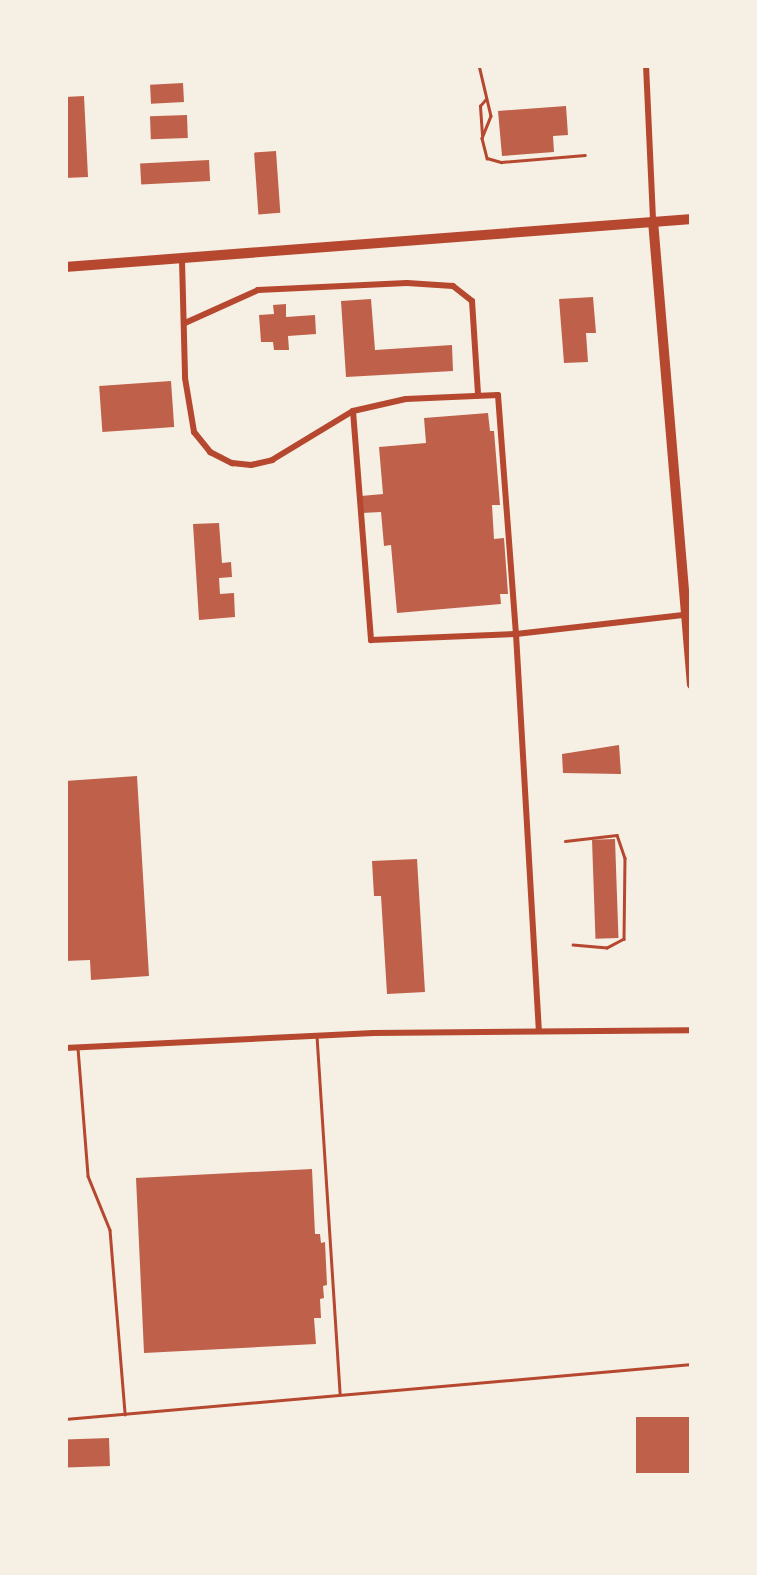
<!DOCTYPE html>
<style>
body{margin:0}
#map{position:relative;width:757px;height:1575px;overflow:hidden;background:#f6efe4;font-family:Arial,sans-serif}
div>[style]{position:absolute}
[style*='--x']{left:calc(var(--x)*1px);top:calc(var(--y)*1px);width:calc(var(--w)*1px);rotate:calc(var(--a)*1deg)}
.building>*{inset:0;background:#bf614a;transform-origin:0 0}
.service>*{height:2.5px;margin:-1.25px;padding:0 1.25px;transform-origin:1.25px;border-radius:1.25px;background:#b5482f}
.minor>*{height:6px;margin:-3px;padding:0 3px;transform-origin:3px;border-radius:3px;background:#b5482f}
.primary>*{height:10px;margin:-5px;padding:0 5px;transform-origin:5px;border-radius:5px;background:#b5482f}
span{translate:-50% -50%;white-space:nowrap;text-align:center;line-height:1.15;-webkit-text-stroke:10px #f6efe4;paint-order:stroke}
.frame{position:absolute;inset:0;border:68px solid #f6efe4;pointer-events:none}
</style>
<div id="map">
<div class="building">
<i style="left:183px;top:83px;width:19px;height:33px;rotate:87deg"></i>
<i style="clip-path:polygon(84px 96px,88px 177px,65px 178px,65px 97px)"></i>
<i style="clip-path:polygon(566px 106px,568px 135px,553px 136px,554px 152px,502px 156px,498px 111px)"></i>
<i style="left:187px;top:115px;width:23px;height:37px;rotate:88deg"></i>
<i style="left:276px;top:151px;width:62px;height:22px;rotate:86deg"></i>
<i style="left:209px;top:160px;width:21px;height:69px;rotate:87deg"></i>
<i style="clip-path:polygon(593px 297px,596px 333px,586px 333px,588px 362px,564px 363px,559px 299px)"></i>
<i style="clip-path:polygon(371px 299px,375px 350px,452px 345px,453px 371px,346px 377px,341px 301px)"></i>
<i style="clip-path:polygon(286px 304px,286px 317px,315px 315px,316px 334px,288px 336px,289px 350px,274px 350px,273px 342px,261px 342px,259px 315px,274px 314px,273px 305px)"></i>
<i style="left:171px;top:381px;width:46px;height:72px;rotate:86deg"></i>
<i style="clip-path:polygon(488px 413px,490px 431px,494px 431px,500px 505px,492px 505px,494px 539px,504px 538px,508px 594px,500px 594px,501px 604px,397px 613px,391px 545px,384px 546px,381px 512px,362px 513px,361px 496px,383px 494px,379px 447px,426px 443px,424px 418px)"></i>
<i style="clip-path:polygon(219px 523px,222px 563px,231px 562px,232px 577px,219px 578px,220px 594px,234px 593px,235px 617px,199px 620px,193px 524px)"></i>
<i style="clip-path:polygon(619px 745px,621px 774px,563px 773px,562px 754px)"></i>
<i style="clip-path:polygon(137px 776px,149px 976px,91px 980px,90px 960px,65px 961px,65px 781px)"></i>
<i style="left:615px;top:839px;width:99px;height:23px;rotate:88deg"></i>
<i style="clip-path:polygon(417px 859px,425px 992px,387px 994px,381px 896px,374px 896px,372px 861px)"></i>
<i style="clip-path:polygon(312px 1169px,315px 1234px,320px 1234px,321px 1243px,325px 1242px,327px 1285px,323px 1286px,324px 1298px,320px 1299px,321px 1318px,314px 1318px,316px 1344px,144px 1353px,136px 1178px)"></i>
<i style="left:692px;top:1417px;width:56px;height:56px;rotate:90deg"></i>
<i style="left:109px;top:1438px;width:28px;height:44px;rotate:88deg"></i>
</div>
<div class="service">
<i style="--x:479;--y:65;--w:52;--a:76.8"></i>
<i style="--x:491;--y:116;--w:24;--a:112"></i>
<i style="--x:482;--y:138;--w:21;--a:76"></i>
<i style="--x:487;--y:158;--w:15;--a:16"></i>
<i style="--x:501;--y:162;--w:84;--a:-4.8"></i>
<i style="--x:482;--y:135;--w:29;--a:-94"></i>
<i style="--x:480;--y:106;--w:8;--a:-50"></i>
<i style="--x:565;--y:841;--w:52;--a:-6.6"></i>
<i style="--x:617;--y:835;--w:24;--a:71"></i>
<i style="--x:625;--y:858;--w:81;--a:90.7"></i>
<i style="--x:624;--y:939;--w:19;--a:152"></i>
<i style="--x:607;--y:948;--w:34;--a:-175"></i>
<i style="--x:317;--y:1036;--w:358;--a:86.3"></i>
<i style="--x:78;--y:1048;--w:128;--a:85.5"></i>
<i style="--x:88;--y:1176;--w:58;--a:67.8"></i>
<i style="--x:110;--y:1230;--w:185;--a:85.3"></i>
<i style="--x:65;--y:1419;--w:629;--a:-5.01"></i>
</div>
<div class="minor">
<i style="--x:646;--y:65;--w:155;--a:87.4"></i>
<i style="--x:182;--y:260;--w:118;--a:88.5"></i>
<i style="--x:185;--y:378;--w:55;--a:80.5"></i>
<i style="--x:194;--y:432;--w:26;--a:51"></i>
<i style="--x:210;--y:452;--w:25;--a:27"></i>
<i style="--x:232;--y:463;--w:19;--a:6"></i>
<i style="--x:251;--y:465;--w:22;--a:-13"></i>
<i style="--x:272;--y:460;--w:95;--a:-31.2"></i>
<i style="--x:353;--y:411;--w:54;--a:-12.8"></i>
<i style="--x:406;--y:399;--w:92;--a:-2.5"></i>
<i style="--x:498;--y:395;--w:240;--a:85.7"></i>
<i style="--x:516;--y:634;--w:177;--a:-6.5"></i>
<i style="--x:185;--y:323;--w:80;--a:-24.3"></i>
<i style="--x:258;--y:290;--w:149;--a:-2.7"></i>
<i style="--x:407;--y:283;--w:46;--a:3.7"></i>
<i style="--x:453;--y:286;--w:24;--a:38"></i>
<i style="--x:472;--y:301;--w:94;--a:86.3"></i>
<i style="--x:353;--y:411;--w:230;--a:85.5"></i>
<i style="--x:371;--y:640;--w:145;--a:-2.4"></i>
<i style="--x:516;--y:634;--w:397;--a:86.7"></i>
<i style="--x:65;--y:1048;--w:309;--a:-2.8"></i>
<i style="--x:374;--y:1033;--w:318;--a:-0.5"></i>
</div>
<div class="primary">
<i style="--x:653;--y:221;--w:465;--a:85.2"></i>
<i style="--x:65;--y:267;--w:629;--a:-4.38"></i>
</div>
<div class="frame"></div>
</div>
